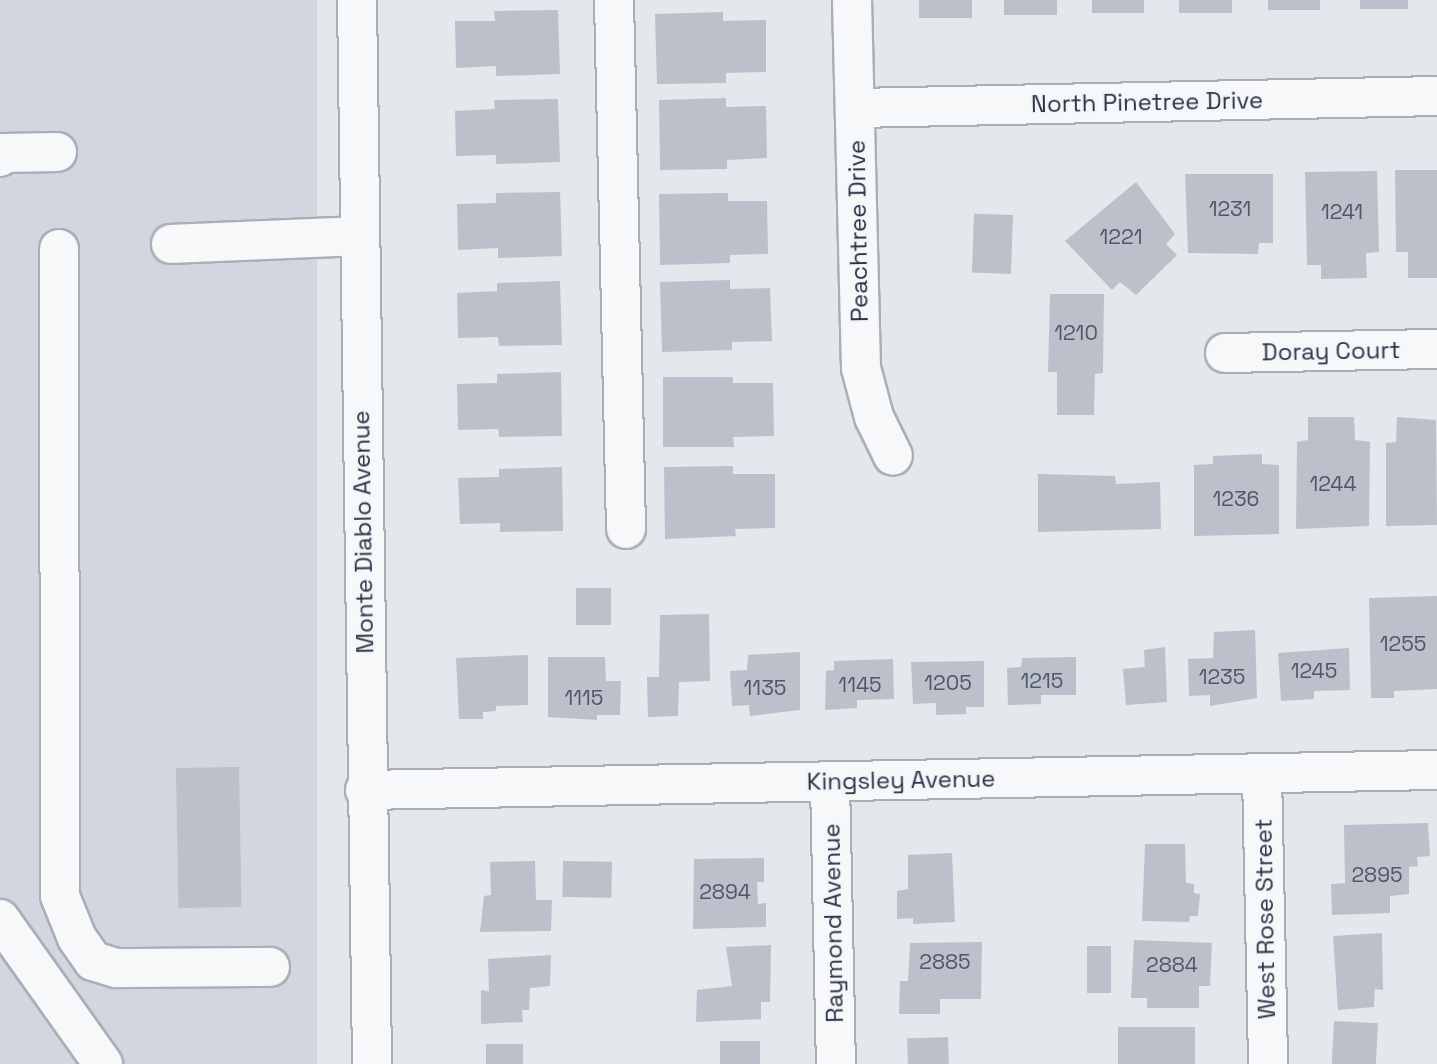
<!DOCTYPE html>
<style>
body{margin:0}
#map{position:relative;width:1437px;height:1064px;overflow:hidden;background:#e4e7ec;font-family:"Space Grotesk",sans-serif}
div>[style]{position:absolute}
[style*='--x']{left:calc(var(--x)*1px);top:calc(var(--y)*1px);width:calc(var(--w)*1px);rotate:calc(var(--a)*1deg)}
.built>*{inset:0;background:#d2d6de;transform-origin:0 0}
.building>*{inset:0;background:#bbc0ca;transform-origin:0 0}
.roads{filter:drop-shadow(2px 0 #a9aeb7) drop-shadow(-2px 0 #a9aeb7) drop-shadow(0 2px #a9aeb7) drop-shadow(0 -2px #a9aeb7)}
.minor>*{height:38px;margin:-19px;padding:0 19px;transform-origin:19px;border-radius:19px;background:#f7f8fa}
span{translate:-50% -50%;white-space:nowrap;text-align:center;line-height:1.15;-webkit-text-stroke:5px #f4f6f9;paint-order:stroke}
.number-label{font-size:21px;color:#4f5766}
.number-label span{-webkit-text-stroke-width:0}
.street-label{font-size:24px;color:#2b3445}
</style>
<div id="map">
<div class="built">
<i style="left:0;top:0;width:317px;height:1064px"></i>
</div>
<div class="building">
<i style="left:919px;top:0;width:53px;height:18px"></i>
<i style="left:1004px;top:0;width:53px;height:15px"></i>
<i style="left:1092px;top:0;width:52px;height:13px"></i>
<i style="left:1179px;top:0;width:53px;height:13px"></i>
<i style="left:1268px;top:0;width:52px;height:10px"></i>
<i style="left:1360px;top:0;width:48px;height:9px"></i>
<i style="clip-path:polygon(558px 10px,560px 74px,496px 76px,496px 66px,456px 68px,455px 21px,495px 21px,494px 11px)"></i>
<i style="clip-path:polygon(723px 12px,723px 21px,766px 20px,766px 72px,726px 73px,726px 83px,657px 84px,655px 14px)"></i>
<i style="clip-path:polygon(726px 98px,726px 107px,766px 106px,767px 158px,727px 160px,727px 169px,660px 170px,659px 100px)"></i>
<i style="clip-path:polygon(558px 99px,560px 162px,496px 164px,496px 155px,456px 156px,455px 111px,495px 109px,494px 100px)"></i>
<i style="clip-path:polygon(1395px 170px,1437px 170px,1437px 278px,1408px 278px,1408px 252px,1396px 252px)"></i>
<i style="clip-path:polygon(1377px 171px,1379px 252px,1366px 253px,1367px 278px,1321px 279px,1321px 265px,1307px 265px,1305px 172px)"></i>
<i style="clip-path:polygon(1185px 174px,1273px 174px,1273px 243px,1259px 243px,1258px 254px,1188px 253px)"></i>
<i style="clip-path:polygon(1136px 182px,1175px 234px,1166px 244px,1177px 255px,1136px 295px,1120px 282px,1112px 290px,1065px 241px)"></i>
<i style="clip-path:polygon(560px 192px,562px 256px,498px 258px,498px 248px,458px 250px,457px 204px,496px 203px,496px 193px)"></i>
<i style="clip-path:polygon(728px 193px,728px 201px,767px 201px,768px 254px,730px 255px,730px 263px,660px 265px,659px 194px)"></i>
<i style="left:1013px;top:215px;width:59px;height:39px;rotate:92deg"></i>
<i style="clip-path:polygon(730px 280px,730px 289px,770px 288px,772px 341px,732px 342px,732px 350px,662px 352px,660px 282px)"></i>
<i style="clip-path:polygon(560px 281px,562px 345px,499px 346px,498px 337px,458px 338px,457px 293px,497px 291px,497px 283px)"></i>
<i style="clip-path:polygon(1050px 294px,1104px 294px,1103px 373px,1095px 374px,1094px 415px,1057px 415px,1057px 372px,1048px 372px)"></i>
<i style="clip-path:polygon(561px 372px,562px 436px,499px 437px,498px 429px,458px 430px,457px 384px,497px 383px,497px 374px)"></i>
<i style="clip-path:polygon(663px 377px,733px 377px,733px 383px,773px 383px,774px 436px,733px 437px,734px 447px,663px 447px)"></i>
<i style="clip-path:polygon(1308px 417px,1354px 417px,1355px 440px,1370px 442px,1369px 526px,1296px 529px,1297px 442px,1308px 440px)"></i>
<i style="clip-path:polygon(1397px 417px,1436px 420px,1437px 525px,1386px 526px,1386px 443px,1396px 442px)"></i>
<i style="clip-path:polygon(1262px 454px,1262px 464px,1279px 465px,1279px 534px,1194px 536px,1194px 465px,1213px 464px,1213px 456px)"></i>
<i style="clip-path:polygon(733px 466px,733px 474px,775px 474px,775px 528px,735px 529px,736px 536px,665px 539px,664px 467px)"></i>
<i style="clip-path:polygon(562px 467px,563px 531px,500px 532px,500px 523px,460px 524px,458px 478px,499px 477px,499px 469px)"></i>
<i style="clip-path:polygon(1038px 474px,1115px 476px,1116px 484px,1160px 482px,1161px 529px,1038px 532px)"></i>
<i style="left:576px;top:588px;width:35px;height:37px"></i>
<i style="clip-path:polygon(1437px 596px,1437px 689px,1394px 691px,1394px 698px,1371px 698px,1369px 598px)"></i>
<i style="clip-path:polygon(709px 614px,710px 681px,679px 682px,678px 716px,648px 717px,647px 677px,659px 677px,660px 615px)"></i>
<i style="clip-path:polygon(1255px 630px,1257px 698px,1210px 706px,1210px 695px,1189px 696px,1188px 659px,1213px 658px,1214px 632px)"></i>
<i style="clip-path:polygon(1165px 647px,1167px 702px,1126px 705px,1123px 669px,1145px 667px,1144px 650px)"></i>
<i style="clip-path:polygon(1349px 648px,1350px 690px,1314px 691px,1314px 699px,1281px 701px,1278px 653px)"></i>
<i style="clip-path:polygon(800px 652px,800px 710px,750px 716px,749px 705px,732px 706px,730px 671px,747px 670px,748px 655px)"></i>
<i style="clip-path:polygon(528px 655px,528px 705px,496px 706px,496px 711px,483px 712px,483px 719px,459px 719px,456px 658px)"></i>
<i style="clip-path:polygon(548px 657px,605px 657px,606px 681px,621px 681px,620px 715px,597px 715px,597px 720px,548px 717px)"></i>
<i style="clip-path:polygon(1076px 657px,1076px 695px,1041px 695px,1041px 704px,1008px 705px,1007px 668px,1021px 667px,1022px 658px)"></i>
<i style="clip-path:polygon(893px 659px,894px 699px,857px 700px,857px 708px,825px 710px,826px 671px,834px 670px,834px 661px)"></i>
<i style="clip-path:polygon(984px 661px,984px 707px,966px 707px,966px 714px,936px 715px,936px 703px,913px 704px,911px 662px)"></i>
<i style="left:239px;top:767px;width:140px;height:63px;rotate:89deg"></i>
<i style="clip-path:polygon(1428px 823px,1430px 856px,1417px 857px,1418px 866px,1409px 867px,1409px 894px,1390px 896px,1390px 913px,1332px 915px,1331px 884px,1345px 883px,1344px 825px)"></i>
<i style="clip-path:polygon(1145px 844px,1185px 844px,1186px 883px,1194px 884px,1194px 893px,1200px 894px,1198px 916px,1190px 916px,1189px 922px,1142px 921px)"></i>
<i style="clip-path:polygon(952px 853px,955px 922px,913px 924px,913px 918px,897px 919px,897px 891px,908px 889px,908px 855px)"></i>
<i style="clip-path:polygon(764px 858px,764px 882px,757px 882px,758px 904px,766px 903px,766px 927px,693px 929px,694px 859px)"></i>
<i style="clip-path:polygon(535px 861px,536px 900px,552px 900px,551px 931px,480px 932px,484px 896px,491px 895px,490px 862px)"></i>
<i style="left:563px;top:861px;width:49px;height:36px;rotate:1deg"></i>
<i style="clip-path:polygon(1382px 933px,1383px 990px,1375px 989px,1374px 1007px,1338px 1010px,1333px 936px)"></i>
<i style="clip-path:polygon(1134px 940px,1212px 943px,1210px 986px,1199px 986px,1199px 1008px,1147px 1008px,1147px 998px,1131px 998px)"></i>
<i style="clip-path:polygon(982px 942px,981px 999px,940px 999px,940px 1014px,899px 1014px,900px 981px,908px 981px,910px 943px)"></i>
<i style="clip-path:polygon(771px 945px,770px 1002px,761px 1002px,761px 1019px,696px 1022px,697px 990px,732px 986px,726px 947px)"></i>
<i style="left:1087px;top:946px;width:24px;height:47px"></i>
<i style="clip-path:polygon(551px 955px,550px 986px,530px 988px,529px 1010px,522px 1010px,523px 1022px,481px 1024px,481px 990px,489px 991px,488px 959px)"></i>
<i style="left:1334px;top:1021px;width:44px;height:43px;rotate:3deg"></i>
<i style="left:1195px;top:1027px;width:37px;height:77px;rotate:90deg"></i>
<i style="left:948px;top:1037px;width:27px;height:41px;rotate:88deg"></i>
<i style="left:760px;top:1041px;width:23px;height:40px;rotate:90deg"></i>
<i style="left:486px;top:1044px;width:37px;height:20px"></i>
</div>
<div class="roads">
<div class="minor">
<i style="--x:357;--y:0;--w:1064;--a:89.19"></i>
<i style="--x:614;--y:0;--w:529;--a:88.7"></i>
<i style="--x:852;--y:0;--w:368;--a:88.6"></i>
<i style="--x:861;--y:368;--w:51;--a:75.1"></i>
<i style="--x:874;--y:417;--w:43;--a:64"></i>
<i style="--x:856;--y:108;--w:581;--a:-1.18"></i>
<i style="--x:0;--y:157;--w:5;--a:-53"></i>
<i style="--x:3;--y:153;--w:54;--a:-1.1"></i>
<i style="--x:171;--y:244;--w:188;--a:-2.4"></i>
<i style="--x:59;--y:249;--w:647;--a:89.91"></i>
<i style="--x:60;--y:896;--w:45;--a:68"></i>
<i style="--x:77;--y:938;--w:28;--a:55"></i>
<i style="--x:93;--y:961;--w:24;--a:17"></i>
<i style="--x:116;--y:968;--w:154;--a:-0.4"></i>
<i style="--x:1225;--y:353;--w:212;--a:-1.1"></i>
<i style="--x:1262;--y:774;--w:290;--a:88.8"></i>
<i style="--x:830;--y:782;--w:282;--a:88.8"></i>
<i style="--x:365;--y:790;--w:1072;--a:-1.07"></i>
<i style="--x:0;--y:919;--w:178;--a:54.6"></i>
</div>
</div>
<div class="number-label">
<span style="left:1230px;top:209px">1231</span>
<span style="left:1342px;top:212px">1241</span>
<span style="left:1121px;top:237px">1221</span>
<span style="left:1076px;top:333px">1210</span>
<span style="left:1333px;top:484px">1244</span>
<span style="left:1236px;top:499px">1236</span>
<span style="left:1403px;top:644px">1255</span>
<span style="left:1314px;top:671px">1245</span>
<span style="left:1222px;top:677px">1235</span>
<span style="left:1042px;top:681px">1215</span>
<span style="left:948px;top:683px">1205</span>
<span style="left:860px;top:685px">1145</span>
<span style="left:765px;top:688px">1135</span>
<span style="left:584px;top:698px">1115</span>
<span style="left:1377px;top:875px">2895</span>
<span style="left:725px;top:892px">2894</span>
<span style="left:945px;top:962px">2885</span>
<span style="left:1172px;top:965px">2884</span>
</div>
<div class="street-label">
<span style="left:1147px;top:102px;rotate:-1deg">North Pinetree Drive</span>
<span style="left:858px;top:231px;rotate:-91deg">Peachtree Drive</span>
<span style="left:1331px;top:351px;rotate:-1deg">Doray Court</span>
<span style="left:363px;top:532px;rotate:-91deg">Monte Diablo Avenue</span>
<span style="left:901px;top:780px;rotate:-1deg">Kingsley Avenue</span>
<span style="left:1265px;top:919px;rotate:-91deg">West Rose Street</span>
<span style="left:833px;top:923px;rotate:-91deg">Raymond Avenue</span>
</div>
</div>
